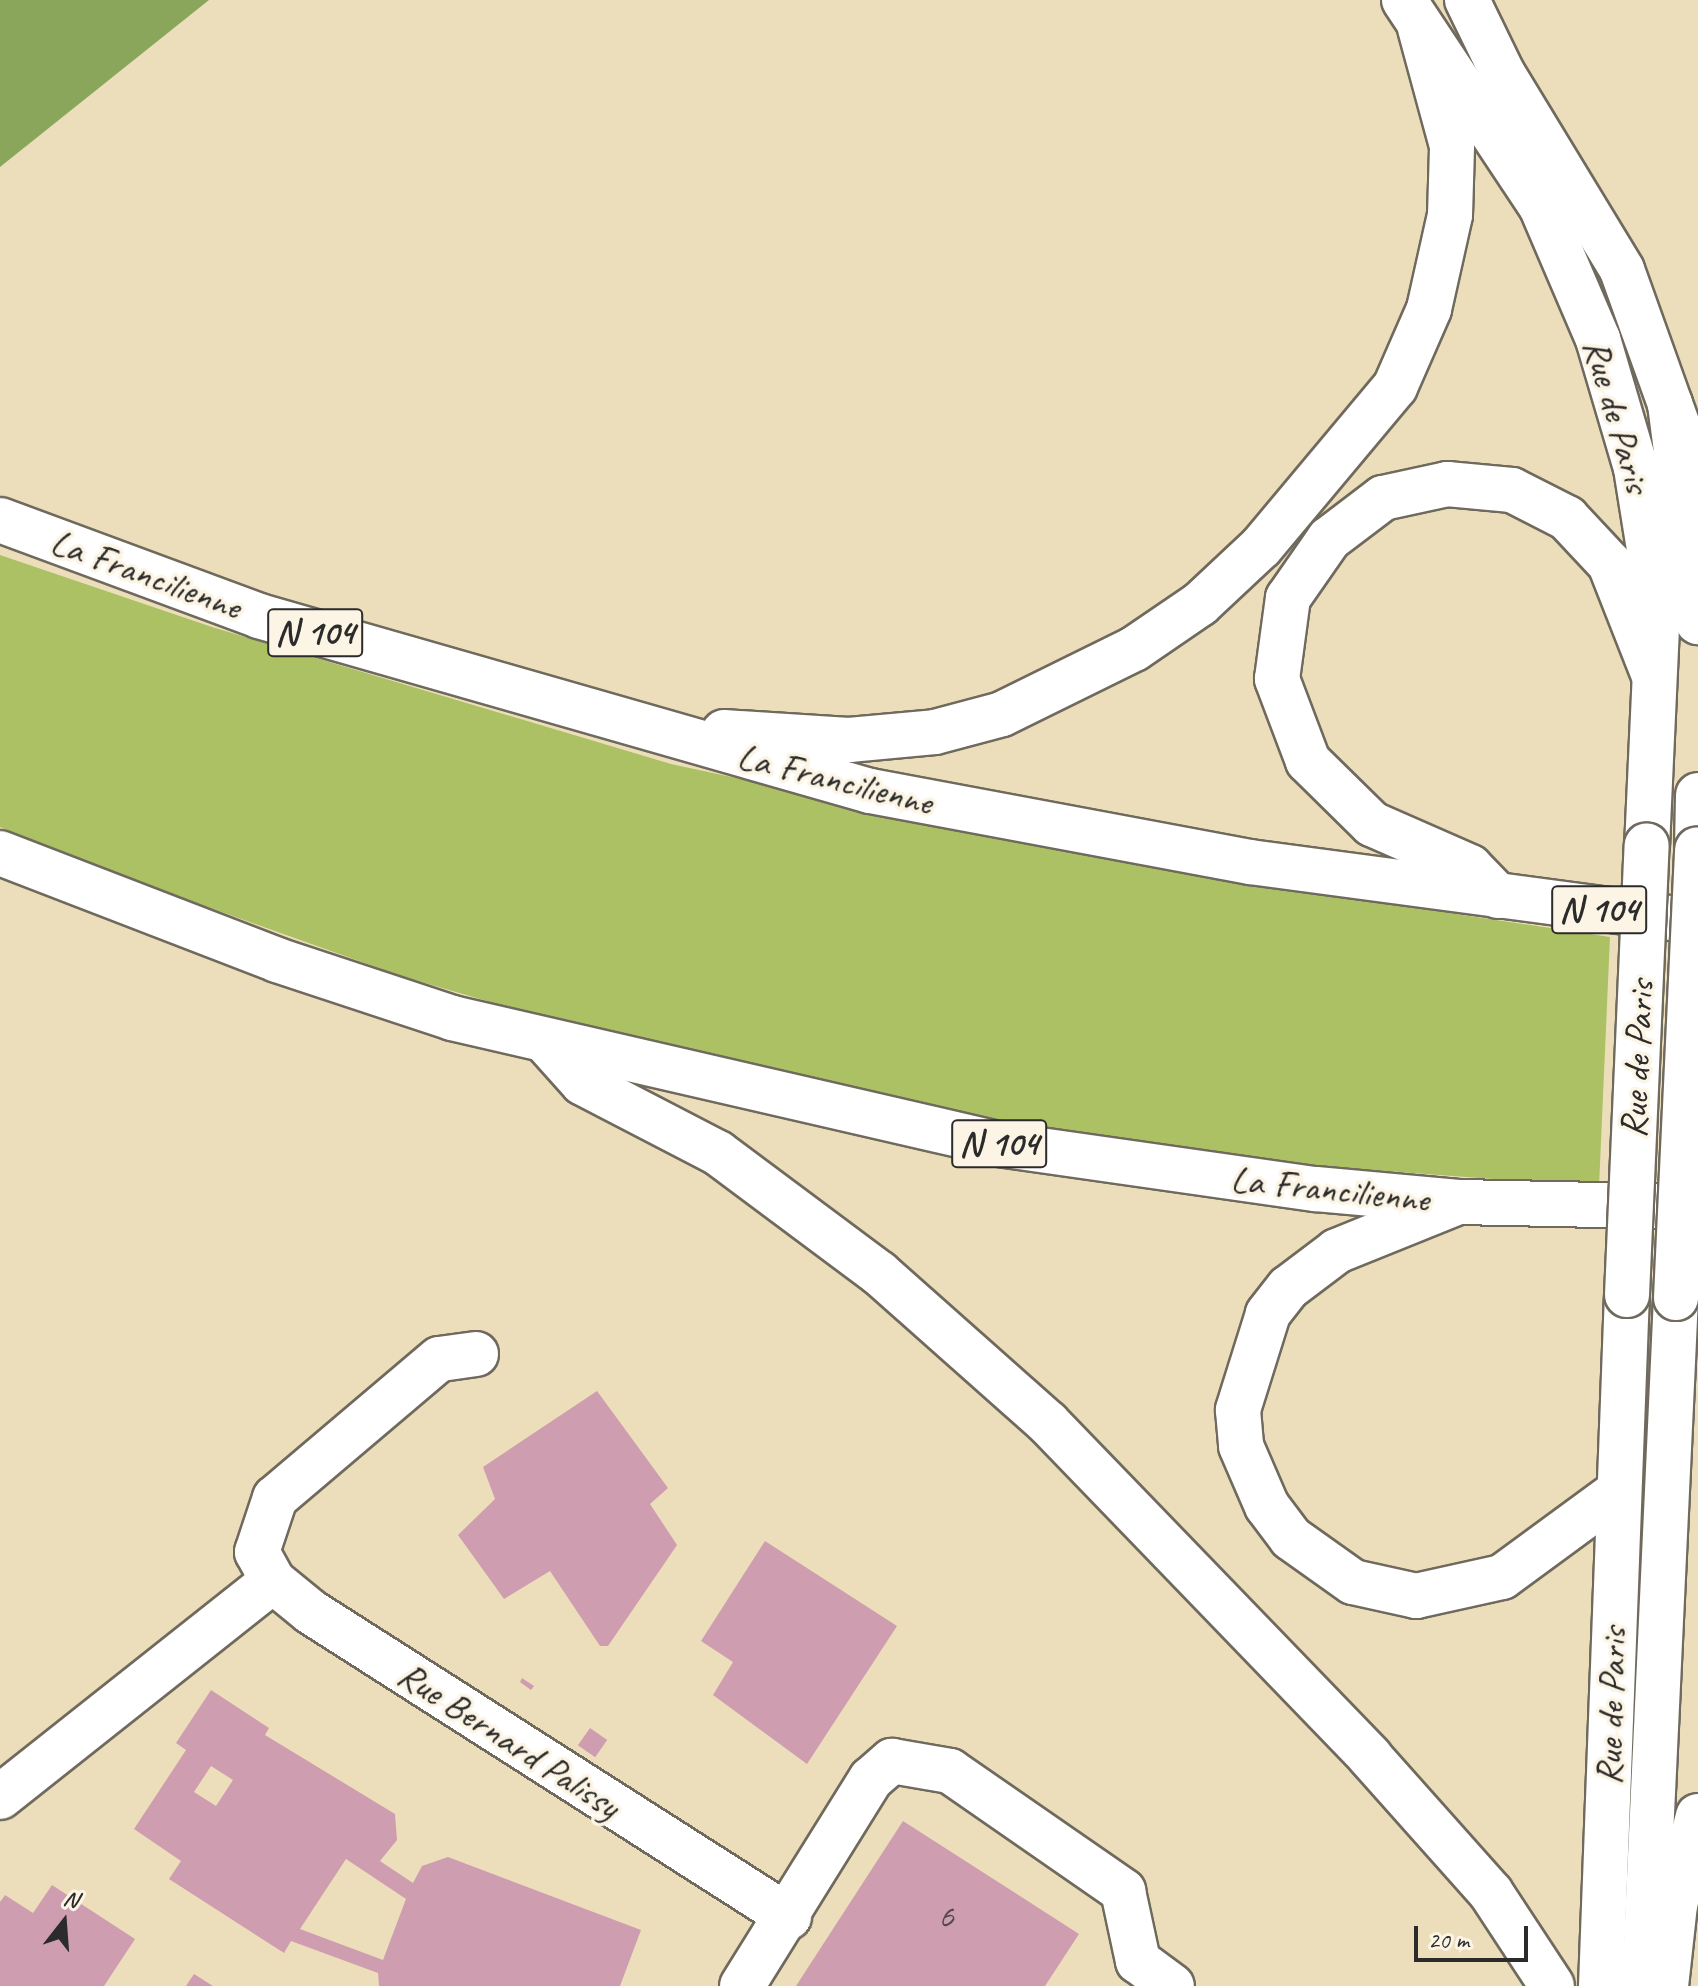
<!DOCTYPE html>
<style>
body{margin:0}
#map{position:relative;width:1698px;height:1986px;overflow:hidden;background:#eddebb;font-family:Caveat,sans-serif}
div>[style]{position:absolute}
[style*='--x']{left:calc(var(--x)*1px);top:calc(var(--y)*1px);width:calc(var(--w)*1px);rotate:calc(var(--a)*1deg)}
.green>*{inset:0;background:#acc064}
.forest>*{inset:0;background:#89a65a}
.building>*{inset:0;background:#ce9db0;transform-origin:0 0}
.roads{filter:drop-shadow(2px 0 #6f6a5d) drop-shadow(-2px 0 #6f6a5d) drop-shadow(0 2px #6f6a5d) drop-shadow(0 -2px #6f6a5d)}
.minor>*{height:44px;margin:-22px;padding:0 22px;transform-origin:22px;border-radius:22px;background:#fff}
.major>*{height:44px;margin:-22px;padding:0 22px;transform-origin:22px;border-radius:22px;background:#fff}
.highway>*{height:44px;margin:-22px;padding:0 22px;transform-origin:22px;border-radius:22px;background:#fff}
.bridges{filter:drop-shadow(2px 0 #6f6a5d) drop-shadow(-2px 0 #6f6a5d) drop-shadow(0 2px #6f6a5d) drop-shadow(0 -2px #6f6a5d)}
.major-bridge>*{height:44px;margin:-22px;padding:0 22px;transform-origin:22px;border-radius:22px;background:#fff}
span{translate:-50% -50%;white-space:nowrap;text-align:center;line-height:1.15;-webkit-text-stroke:7px #fcf5e5;paint-order:stroke}
.number-label{font-size:34px;color:#54484c}
.number-label span{-webkit-text-stroke-width:0}
.shield-label span{padding:2px 6px;background:#fcf5e5;border:2px solid;border-radius:6px;-webkit-text-stroke-width:0}
.shield-label{font-size:36px;color:#2b2b2b;font-weight:700}
.street-label{font-size:38px;color:#2b2b2b}
.north{position:absolute;left:24px;top:1882px;width:80px;height:80px;-webkit-text-stroke:6px #fcf5e5;paint-order:stroke;rotate:17deg;font-size:22px;font-weight:700;line-height:32px;text-align:center;color:#2b2b2b}
.north::after{content:'';display:block;margin:auto;width:28px;height:36px;background:#2b2b2b;clip-path:polygon(50% 0,100% 100%,50% 72%,0 100%)}
.scale{position:absolute;left:1414px;top:1926px;width:114px;height:36px;box-sizing:border-box;border:4px solid #2b2b2b;border-top:0;padding-left:10px;font-size:24px;line-height:28px;white-space:nowrap;color:#2b2b2b;-webkit-text-stroke:6px #fcf5e5;paint-order:stroke}
</style>
<div id="map">
<div class="green">
<i style="clip-path:polygon(0 555px,212px 627px,671px 764px,1157px 869px,1610px 937px,1599px 1187px,1319px 1166px,995px 1120px,628px 1042px,401px 976px,59px 854px,0 827px)"></i>
</div>
<div class="forest">
<i style="clip-path:polygon(0 0,209px 0,0 167px)"></i>
</div>
<div class="building">
<i style="clip-path:polygon(597px 1391px,668px 1488px,650px 1504px,677px 1545px,608px 1646px,600px 1646px,550px 1571px,504px 1599px,458px 1535px,495px 1499px,483px 1467px)"></i>
<i style="clip-path:polygon(765px 1541px,897px 1626px,807px 1764px,713px 1695px,733px 1662px,701px 1641px)"></i>
<i style="clip-path:polygon(522px 1678px,534px 1686px,531px 1690px,520px 1682px)"></i>
<i style="clip-path:polygon(evenodd,211px 1690px,269px 1728px,265px 1735px,395px 1814px,397px 1840px,380px 1861px,413px 1883px,422px 1866px,448px 1857px,641px 1930px,620px 1986px,379px 1986px,378px 1973px,291px 1941px,284px 1953px,169px 1879px,181px 1861px,134px 1829px,186px 1750px,176px 1743px,211px 1690px,211px 1766px,233px 1780px,216px 1806px,194px 1792px,211px 1766px,211px 1690px,346px 1859px,406px 1899px,383px 1960px,300px 1929px,346px 1859px)"></i>
<i style="left:590px;top:1728px;width:21px;height:21px;rotate:35deg"></i>
<i style="clip-path:polygon(903px 1821px,1079px 1934px,1045px 1986px,796px 1986px)"></i>
<i style="clip-path:polygon(52px 1885px,135px 1939px,104px 1986px,0 1986px,0 1902px,5px 1895px,33px 1913px)"></i>
<i style="clip-path:polygon(194px 1974px,213px 1986px,186px 1986px)"></i>
</div>
<div class="roads">
<div class="minor">
<i style="--x:476;--y:1354;--w:37;--a:172"></i>
<i style="--x:439;--y:1359;--w:215;--a:139.7"></i>
<i style="--x:275;--y:1498;--w:57;--a:108.4"></i>
<i style="--x:257;--y:1552;--w:33;--a:61"></i>
<i style="--x:273;--y:1581;--w:49;--a:39.2"></i>
<i style="--x:311;--y:1612;--w:567;--a:32.54"></i>
<i style="--x:0;--y:1797;--w:348;--a:-38.4"></i>
<i style="--x:742;--y:1986;--w:244;--a:-58.1"></i>
<i style="--x:871;--y:1779;--w:28;--a:-41"></i>
<i style="--x:892;--y:1761;--w:59;--a:9.8"></i>
<i style="--x:950;--y:1771;--w:211;--a:34.7"></i>
<i style="--x:1123;--y:1891;--w:72;--a:77.9"></i>
<i style="--x:1138;--y:1961;--w:42;--a:36.3"></i>
</div>
<div class="major">
<i style="--x:1404;--y:0;--w:247;--a:56.4"></i>
<i style="--x:1541;--y:206;--w:145;--a:66.8"></i>
<i style="--x:1598;--y:339;--w:134;--a:73.6"></i>
<i style="--x:1636;--y:468;--w:139;--a:80.9"></i>
<i style="--x:1658;--y:605;--w:240;--a:92.6"></i>
<i style="--x:1467;--y:0;--w:82;--a:64.1"></i>
<i style="--x:1503;--y:74;--w:229;--a:58.7"></i>
<i style="--x:1622;--y:270;--w:142;--a:70.3"></i>
<i style="--x:1670;--y:404;--w:220;--a:82.7"></i>
<i style="--x:1697;--y:849;--w:54;--a:-88.9"></i>
<i style="--x:1601;--y:1986;--w:691;--a:-87.85"></i>
<i style="--x:1644;--y:1986;--w:689;--a:-87.34"></i>
</div>
<div class="highway">
<i style="--x:1670;--y:404;--w:82;--a:70"></i>
<i style="--x:0;--y:520;--w:276;--a:20.3"></i>
<i style="--x:259;--y:616;--w:636;--a:15.98"></i>
<i style="--x:870;--y:791;--w:387;--a:10.6"></i>
<i style="--x:1250;--y:862;--w:452;--a:7.6"></i>
<i style="--x:724;--y:732;--w:125;--a:3.7"></i>
<i style="--x:849;--y:740;--w:86;--a:-5.3"></i>
<i style="--x:935;--y:732;--w:69;--a:-15"></i>
<i style="--x:1002;--y:714;--w:147;--a:-26.2"></i>
<i style="--x:1134;--y:649;--w:80;--a:-34.3"></i>
<i style="--x:1200;--y:604;--w:83;--a:-43.1"></i>
<i style="--x:1261;--y:547;--w:209;--a:-50.1"></i>
<i style="--x:1395;--y:387;--w:85;--a:-66.4"></i>
<i style="--x:1429;--y:309;--w:96;--a:-77.4"></i>
<i style="--x:1450;--y:215;--w:69;--a:-88.3"></i>
<i style="--x:1452;--y:146;--w:122;--a:-105.2"></i>
<i style="--x:0;--y:853;--w:297;--a:21.1"></i>
<i style="--x:277;--y:960;--w:184;--a:18.3"></i>
<i style="--x:452;--y:1018;--w:560;--a:12.99"></i>
<i style="--x:998;--y:1144;--w:321;--a:8.1"></i>
<i style="--x:1316;--y:1189;--w:143;--a:5.2"></i>
<i style="--x:1458;--y:1202;--w:240;--a:1.2"></i>
<i style="--x:1498;--y:896;--w:40;--a:-134"></i>
<i style="--x:1470;--y:867;--w:107;--a:-156.3"></i>
<i style="--x:1372;--y:824;--w:90;--a:-135.5"></i>
<i style="--x:1308;--y:761;--w:88;--a:-110.7"></i>
<i style="--x:1277;--y:679;--w:82;--a:-82.3"></i>
<i style="--x:1288;--y:598;--w:72;--a:-55.2"></i>
<i style="--x:1329;--y:539;--w:68;--a:-37.2"></i>
<i style="--x:1383;--y:498;--w:66;--a:-12.3"></i>
<i style="--x:1447;--y:484;--w:65;--a:5.3"></i>
<i style="--x:1512;--y:490;--w:62;--a:27"></i>
<i style="--x:1567;--y:518;--w:63;--a:46.9"></i>
<i style="--x:1610;--y:564;--w:117;--a:68.5"></i>
<i style="--x:548;--y:1044;--w:52;--a:48.1"></i>
<i style="--x:583;--y:1083;--w:152;--a:27.4"></i>
<i style="--x:718;--y:1153;--w:201;--a:36.7"></i>
<i style="--x:879;--y:1273;--w:226;--a:41.6"></i>
<i style="--x:1048;--y:1423;--w:464;--a:46"></i>
<i style="--x:1370;--y:1757;--w:182;--a:48.3"></i>
<i style="--x:1491;--y:1893;--w:111;--a:56.7"></i>
<i style="--x:1458;--y:1202;--w:131;--a:158"></i>
<i style="--x:1337;--y:1251;--w:61;--a:142.9"></i>
<i style="--x:1288;--y:1288;--w:33;--a:128"></i>
<i style="--x:1268;--y:1314;--w:101;--a:107.4"></i>
<i style="--x:1238;--y:1410;--w:36;--a:85"></i>
<i style="--x:1241;--y:1446;--w:65;--a:66.6"></i>
<i style="--x:1267;--y:1506;--w:40;--a:53"></i>
<i style="--x:1291;--y:1538;--w:76;--a:35.4"></i>
<i style="--x:1353;--y:1582;--w:65;--a:12.5"></i>
<i style="--x:1416;--y:1596;--w:88;--a:-12.5"></i>
<i style="--x:1502;--y:1577;--w:145;--a:-36.3"></i>
<i style="--x:1666;--y:1986;--w:81;--a:-83.7"></i>
<i style="--x:1675;--y:1905;--w:92;--a:-75.5"></i>
</div>
</div>
<div class="bridges">
<div class="major-bridge">
<i style="--x:1627;--y:1295;--w:450;--a:-87.5"></i>
<i style="--x:1676;--y:1298;--w:449;--a:-87.3"></i>
</div>
</div>
<div class="number-label">
<span style="left:946px;top:1916px">6</span>
</div>
<div class="shield-label">
<span style="left:315px;top:633px">N 104</span>
<span style="left:1599px;top:910px">N 104</span>
<span style="left:999px;top:1144px">N 104</span>
</div>
<div class="street-label">
<span style="left:1617px;top:416px;rotate:74deg">Rue de Paris</span>
<span style="left:146px;top:574px;rotate:20deg">La Francilienne</span>
<span style="left:835px;top:779px;rotate:14deg">La Francilienne</span>
<span style="left:1637px;top:1059px;rotate:-87deg">Rue de Paris</span>
<span style="left:1330px;top:1189px;rotate:6deg">La Francilienne</span>
<span style="left:1611px;top:1706px;rotate:-88deg">Rue de Paris</span>
<span style="left:509px;top:1740px;rotate:33deg">Rue Bernard Palissy</span>
</div>
<div class="north">N</div>
<div class="scale">20 m</div>
</div>
